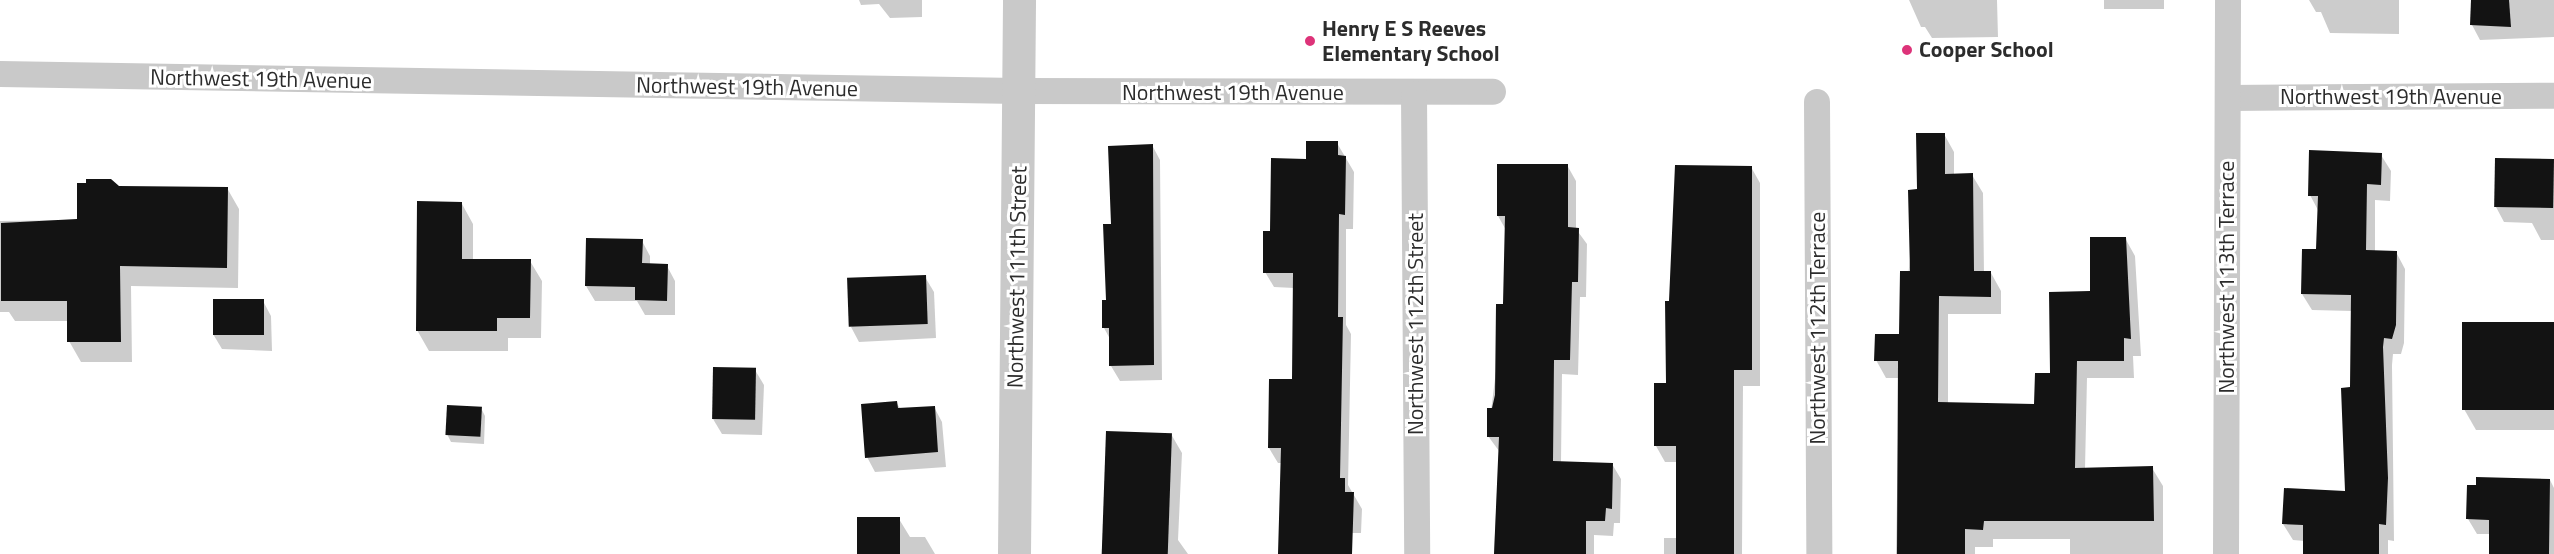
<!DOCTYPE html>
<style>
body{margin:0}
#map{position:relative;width:2554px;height:554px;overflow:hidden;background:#fff;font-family:"Titillium Web",sans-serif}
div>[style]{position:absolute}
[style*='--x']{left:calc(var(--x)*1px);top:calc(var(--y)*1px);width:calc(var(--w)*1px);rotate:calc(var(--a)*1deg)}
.shadow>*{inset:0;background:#0003;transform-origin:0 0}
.building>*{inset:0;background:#131313;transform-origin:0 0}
.minor>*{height:26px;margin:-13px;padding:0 13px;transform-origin:13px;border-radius:13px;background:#c9c9c9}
.tertiary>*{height:33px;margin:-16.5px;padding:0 16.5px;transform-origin:16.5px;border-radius:16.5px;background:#c9c9c9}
.dots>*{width:16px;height:16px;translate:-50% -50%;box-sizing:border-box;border:3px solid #fff;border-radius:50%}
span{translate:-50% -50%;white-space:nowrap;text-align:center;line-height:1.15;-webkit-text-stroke:6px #fff;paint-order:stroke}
.poi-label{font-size:22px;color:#2c2c2c;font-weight:700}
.left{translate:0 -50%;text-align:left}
.street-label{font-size:22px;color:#2c2c2c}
</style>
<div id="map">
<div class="shadow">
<i style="clip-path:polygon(859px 0,922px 0,922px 17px,890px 18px,879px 4px,861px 5px)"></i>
<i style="clip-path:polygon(1909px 0,1997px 0,1998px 37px,1932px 38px,1925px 27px,1921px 27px)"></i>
<i style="left:2104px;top:0;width:60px;height:9px"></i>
<i style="clip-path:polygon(2309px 0,2399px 0,2399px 34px,2330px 33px,2321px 12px,2316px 12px)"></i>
<i style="clip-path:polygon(2472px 0,2554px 0,2554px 37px,2480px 40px,2472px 25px)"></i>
<i style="clip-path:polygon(1944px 134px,1954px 152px,1954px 175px,1972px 175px,1983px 193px,1984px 273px,1991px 273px,2001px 291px,2001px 314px,1948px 314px,1948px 404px,2036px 405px,2092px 292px,2125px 238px,2135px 256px,2141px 356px,2133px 356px,2134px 378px,2087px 378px,2085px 469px,2152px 468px,2163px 486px,2163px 554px,2070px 554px,2070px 539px,1993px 539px,1993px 547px,1975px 547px,1975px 554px,1896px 554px,1899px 378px,1886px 378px,1876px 360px,1901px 336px,1918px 191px)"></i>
<i style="clip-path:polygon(1337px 143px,1354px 172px,1353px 229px,1346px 229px,1346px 325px,1351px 334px,1348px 485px,1362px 509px,1361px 533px,1348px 533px,1348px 554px,1279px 554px,1282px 463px,1278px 463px,1269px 448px,1294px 380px,1294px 288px,1274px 287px,1265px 272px,1272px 233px,1308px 160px)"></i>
<i style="clip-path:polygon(1152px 145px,1160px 160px,1162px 380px,1120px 381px,1111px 366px,1110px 339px,1104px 328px,1112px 225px)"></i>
<i style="clip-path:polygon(2381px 155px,2391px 171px,2390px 201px,2375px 200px,2375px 252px,2396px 252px,2405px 269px,2404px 343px,2401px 354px,2393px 354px,2392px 365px,2394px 541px,2388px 540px,2388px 554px,2305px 554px,2305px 541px,2293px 540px,2283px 524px,2347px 492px,2352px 389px,2352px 311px,2312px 310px,2302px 294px,2318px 251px,2319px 212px,2310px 195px)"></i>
<i style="clip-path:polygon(2496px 160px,2554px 161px,2554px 240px,2541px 240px,2532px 223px,2504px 222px,2496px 207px)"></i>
<i style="clip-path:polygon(1567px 165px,1576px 181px,1576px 229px,1587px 244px,1586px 297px,1580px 297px,1578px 375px,1562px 374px,1561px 463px,1612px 464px,1621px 479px,1620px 523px,1614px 523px,1613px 536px,1594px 535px,1594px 554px,1494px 554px,1499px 451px,1488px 436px,1504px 305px,1506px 230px,1498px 216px)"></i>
<i style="clip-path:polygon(1751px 167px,1760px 183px,1760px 386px,1743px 386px,1742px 554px,1664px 554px,1664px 538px,1677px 538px,1677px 462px,1665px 462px,1656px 446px,1655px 384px,1667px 384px,1670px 302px)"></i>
<i style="clip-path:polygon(119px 187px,227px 188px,239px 209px,238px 288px,131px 286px,132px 362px,81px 362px,69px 341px,69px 321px,15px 321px,9px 312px,0 312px,0 221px,79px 220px)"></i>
<i style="clip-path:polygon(462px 204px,473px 224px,473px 260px,530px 261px,542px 281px,541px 338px,508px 338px,508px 351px,429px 351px,417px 330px)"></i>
<i style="clip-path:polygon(642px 241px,650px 256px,650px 265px,667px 266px,675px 281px,675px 315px,645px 315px,637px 301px,595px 301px,586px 286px)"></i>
<i style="clip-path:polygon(925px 277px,934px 292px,936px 338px,859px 342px,851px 327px)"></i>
<i style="clip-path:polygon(263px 301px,271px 316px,272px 351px,222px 349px,213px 334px)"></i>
<i style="clip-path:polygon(2554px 323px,2554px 430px,2476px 430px,2464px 409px)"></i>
<i style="clip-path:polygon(755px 370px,764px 385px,762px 435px,722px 434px,713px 419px)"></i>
<i style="clip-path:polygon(896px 402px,901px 410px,934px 407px,942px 422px,946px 467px,875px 472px,867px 457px)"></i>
<i style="clip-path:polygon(481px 408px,485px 416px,484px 444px,451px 442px,447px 434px)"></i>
<i style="clip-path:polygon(1171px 434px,1182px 453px,1178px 540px,1188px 554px,1106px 554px)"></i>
<i style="clip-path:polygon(2550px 480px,2554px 488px,2554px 554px,2491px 554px,2491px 534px,2477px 534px,2468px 519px,2478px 486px)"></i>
<i style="clip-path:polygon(899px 519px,910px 537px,925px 537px,935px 554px,858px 554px)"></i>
</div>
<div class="building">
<i style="clip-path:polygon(2471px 0,2509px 0,2511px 27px,2470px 25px)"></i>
<i style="clip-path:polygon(1916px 133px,1945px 133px,1945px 174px,1973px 173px,1974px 271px,1991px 271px,1991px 297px,1939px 296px,1938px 402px,2034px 404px,2035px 373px,2050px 373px,2049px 292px,2090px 291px,2090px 237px,2126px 237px,2131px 339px,2124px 338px,2124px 361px,2077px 361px,2075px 468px,2153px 466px,2154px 521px,1984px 521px,1983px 530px,1965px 529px,1965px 554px,1897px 554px,1898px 361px,1874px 361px,1875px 334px,1899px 334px,1900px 271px,1910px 271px,1908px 190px,1917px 189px)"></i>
<i style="clip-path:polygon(1306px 141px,1338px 141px,1338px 155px,1346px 156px,1345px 215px,1339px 214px,1338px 317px,1343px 317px,1340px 478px,1345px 478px,1345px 492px,1354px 492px,1352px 554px,1278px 554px,1281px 448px,1268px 448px,1269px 379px,1292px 379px,1293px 273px,1263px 273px,1263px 231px,1270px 231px,1271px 158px,1306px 159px)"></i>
<i style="clip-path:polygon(1153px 144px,1154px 365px,1109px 366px,1109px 328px,1102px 328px,1102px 300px,1106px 300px,1103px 224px,1111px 224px,1108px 146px)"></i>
<i style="clip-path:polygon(2309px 150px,2382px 153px,2381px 185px,2367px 184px,2366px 250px,2397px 251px,2396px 325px,2392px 339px,2384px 338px,2383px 347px,2388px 478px,2386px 525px,2379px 524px,2379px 554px,2303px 554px,2303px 525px,2282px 524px,2284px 488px,2345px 491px,2341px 388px,2350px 387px,2351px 295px,2301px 294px,2302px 249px,2316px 249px,2318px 196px,2308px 196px)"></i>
<i style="left:2495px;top:158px;width:59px;height:49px;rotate:1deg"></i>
<i style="clip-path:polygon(1497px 164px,1568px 164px,1568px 227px,1579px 228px,1578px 282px,1572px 282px,1570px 360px,1554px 360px,1553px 461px,1613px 463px,1612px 509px,1606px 508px,1605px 521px,1586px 521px,1586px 554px,1494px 554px,1499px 437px,1487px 437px,1487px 408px,1492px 408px,1495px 395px,1496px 304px,1503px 304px,1505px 216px,1497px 216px)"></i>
<i style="clip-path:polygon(1675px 165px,1752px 166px,1752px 370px,1734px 370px,1734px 554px,1676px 554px,1676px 446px,1654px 446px,1654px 383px,1666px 383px,1665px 301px,1669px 301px)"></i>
<i style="clip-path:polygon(86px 179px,111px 179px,119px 186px,228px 187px,227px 268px,120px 266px,121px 342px,67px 342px,67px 301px,1px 301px,1px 223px,77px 219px,77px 183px,86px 183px)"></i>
<i style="clip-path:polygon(417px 201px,462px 202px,462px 259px,531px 259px,530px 318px,497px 318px,497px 331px,416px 331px)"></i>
<i style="clip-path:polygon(586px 238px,643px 239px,642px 263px,668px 264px,667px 301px,635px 300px,635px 287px,585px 286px)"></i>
<i style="left:926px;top:275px;width:49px;height:79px;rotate:88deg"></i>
<i style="left:213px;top:299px;width:51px;height:36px"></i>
<i style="left:2462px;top:322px;width:92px;height:88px"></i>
<i style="left:713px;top:367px;width:43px;height:52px;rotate:1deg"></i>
<i style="clip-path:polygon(897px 401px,898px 408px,935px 406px,938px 452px,865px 458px,861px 404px)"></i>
<i style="left:447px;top:405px;width:35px;height:30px;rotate:3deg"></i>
<i style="left:1106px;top:431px;width:66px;height:123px;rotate:2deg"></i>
<i style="clip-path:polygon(2476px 477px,2550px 479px,2549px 554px,2489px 554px,2489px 520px,2466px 519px,2467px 485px,2476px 485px)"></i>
<i style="left:857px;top:517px;width:43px;height:37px"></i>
</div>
<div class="minor">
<i style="--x:0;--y:74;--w:1019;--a:0.96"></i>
<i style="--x:1019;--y:91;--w:474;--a:0.1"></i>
<i style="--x:1414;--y:94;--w:460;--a:89.6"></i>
<i style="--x:2228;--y:98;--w:326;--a:-0.4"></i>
<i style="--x:1817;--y:102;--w:452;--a:89.7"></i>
<i style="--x:2226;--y:554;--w:554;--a:-89.79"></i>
</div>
<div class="tertiary">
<i style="--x:1014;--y:554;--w:554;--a:-89.48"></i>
</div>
<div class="dots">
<i style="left:1310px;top:41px;background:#dd3379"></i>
<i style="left:1907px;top:50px;background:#dd3379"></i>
</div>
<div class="poi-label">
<span class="left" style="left:1322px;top:41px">Henry E S Reeves<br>Elementary School</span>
<span class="left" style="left:1919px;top:50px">Cooper School</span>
</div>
<div class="street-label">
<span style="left:261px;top:79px;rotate:1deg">Northwest 19th Avenue</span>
<span style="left:747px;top:87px;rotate:1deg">Northwest 19th Avenue</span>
<span style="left:1233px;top:93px">Northwest 19th Avenue</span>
<span style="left:2391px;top:97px">Northwest 19th Avenue</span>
<span style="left:1017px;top:277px;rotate:-89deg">Northwest 111th Street</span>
<span style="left:2227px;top:277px;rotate:-90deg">Northwest 113th Terrace</span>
<span style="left:1416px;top:324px;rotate:-90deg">Northwest 112th Street</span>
<span style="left:1818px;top:328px;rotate:-90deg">Northwest 112th Terrace</span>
</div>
</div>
